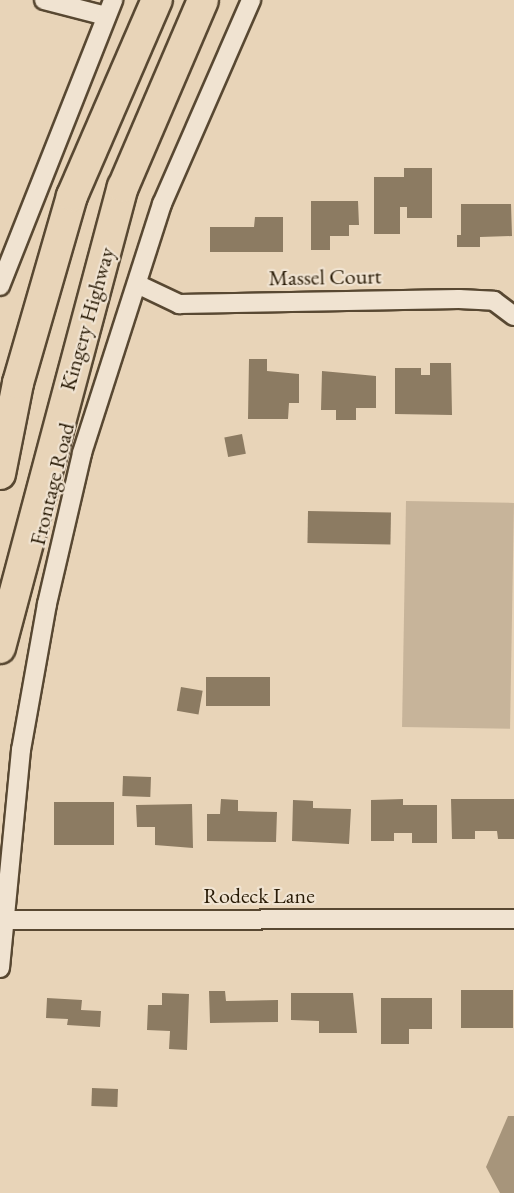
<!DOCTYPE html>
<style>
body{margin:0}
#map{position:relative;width:514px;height:1193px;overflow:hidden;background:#e8d4b8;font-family:"EB Garamond",serif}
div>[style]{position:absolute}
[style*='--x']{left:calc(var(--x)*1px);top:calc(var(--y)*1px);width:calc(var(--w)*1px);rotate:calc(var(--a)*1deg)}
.green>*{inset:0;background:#c7b49a;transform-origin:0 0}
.water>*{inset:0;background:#a7957b}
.building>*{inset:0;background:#8c7b62;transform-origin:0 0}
.roads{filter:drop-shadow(2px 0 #584832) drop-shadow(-2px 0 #584832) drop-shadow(0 2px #584832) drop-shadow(0 -2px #584832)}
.minor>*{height:18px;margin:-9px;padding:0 9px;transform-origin:9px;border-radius:9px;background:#f0e3d1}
.trunk>*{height:30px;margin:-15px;padding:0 15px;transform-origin:15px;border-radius:15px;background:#e8d4b8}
span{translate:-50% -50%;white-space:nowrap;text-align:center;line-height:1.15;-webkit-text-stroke:4.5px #f0e3d1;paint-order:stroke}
.street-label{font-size:22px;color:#281a05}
</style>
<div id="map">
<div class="green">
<i style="left:406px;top:501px;width:108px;height:226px;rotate:1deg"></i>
</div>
<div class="water">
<i style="clip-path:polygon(508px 1116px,514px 1116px,514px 1193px,500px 1193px,486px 1167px)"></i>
</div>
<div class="building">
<i style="clip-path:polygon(404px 168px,432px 168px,432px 218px,407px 218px,407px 207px,400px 207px,400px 234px,374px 234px,374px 177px,404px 177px)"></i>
<i style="clip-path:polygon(311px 201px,358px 201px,359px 225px,349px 225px,349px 236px,330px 236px,330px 250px,311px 250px)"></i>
<i style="clip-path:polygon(461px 204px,511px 204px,512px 236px,480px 237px,480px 247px,457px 247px,457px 235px,461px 235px)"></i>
<i style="clip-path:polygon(255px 217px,283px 217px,283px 252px,210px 252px,210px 227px,254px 227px)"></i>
<i style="clip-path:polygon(249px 359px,267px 359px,267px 371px,299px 374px,299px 403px,289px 403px,288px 419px,248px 419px)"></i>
<i style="clip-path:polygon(430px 363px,451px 363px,452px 415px,395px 414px,395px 368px,421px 368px,421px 375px,430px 375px)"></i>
<i style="clip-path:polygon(322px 371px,376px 376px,376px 408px,356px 408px,356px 420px,336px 420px,336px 410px,321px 410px)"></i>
<i style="left:242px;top:434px;width:20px;height:18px;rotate:79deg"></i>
<i style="left:308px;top:511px;width:83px;height:32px;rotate:1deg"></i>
<i style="left:270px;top:677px;width:29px;height:64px;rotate:90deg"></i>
<i style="left:181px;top:687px;width:22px;height:24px;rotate:10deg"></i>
<i style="left:123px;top:776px;width:28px;height:20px;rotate:2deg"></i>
<i style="clip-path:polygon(221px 799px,238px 800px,238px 811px,277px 812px,276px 842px,207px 841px,207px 814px,220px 814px)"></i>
<i style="clip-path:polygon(403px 799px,403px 805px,437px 805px,437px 843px,412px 843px,412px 833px,394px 833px,394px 841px,371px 841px,371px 800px)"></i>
<i style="clip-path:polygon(451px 799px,514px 799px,514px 839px,498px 839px,497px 831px,475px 831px,475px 839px,452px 839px)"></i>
<i style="clip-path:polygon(293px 800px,313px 801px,313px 808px,351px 809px,349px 844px,292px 841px)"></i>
<i style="left:54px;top:802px;width:60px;height:43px"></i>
<i style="clip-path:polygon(192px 804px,193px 848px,155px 845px,155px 827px,137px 827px,136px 805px)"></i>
<i style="left:461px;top:990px;width:52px;height:38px"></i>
<i style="clip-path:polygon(209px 991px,225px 991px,226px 1001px,278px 1000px,278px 1022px,210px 1023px)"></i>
<i style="clip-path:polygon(162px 993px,189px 994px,187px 1050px,169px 1049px,170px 1031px,147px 1030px,148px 1005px,162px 1005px)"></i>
<i style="clip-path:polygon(291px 993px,353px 993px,357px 1033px,319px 1033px,319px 1021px,291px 1020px)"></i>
<i style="clip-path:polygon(47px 998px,82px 1000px,81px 1010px,101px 1011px,100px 1027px,67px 1025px,68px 1019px,46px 1018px)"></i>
<i style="clip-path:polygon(381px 998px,432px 998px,432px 1029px,409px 1029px,409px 1044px,381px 1044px)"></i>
<i style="left:92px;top:1088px;width:26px;height:18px;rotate:2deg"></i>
</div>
<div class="roads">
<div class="minor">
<i style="--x:44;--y:0;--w:64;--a:14.5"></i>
<i style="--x:137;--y:284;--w:47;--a:25.5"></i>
<i style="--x:179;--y:304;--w:280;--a:-1"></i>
<i style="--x:459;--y:299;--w:35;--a:3"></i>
<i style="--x:494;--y:301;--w:25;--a:37"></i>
<i style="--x:0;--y:286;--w:308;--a:-68.4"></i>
<i style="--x:5;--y:920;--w:509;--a:-0.11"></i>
<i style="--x:0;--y:968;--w:219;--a:-84.5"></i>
<i style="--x:21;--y:750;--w:148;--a:-79.9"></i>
<i style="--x:47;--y:604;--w:155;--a:-76.9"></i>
<i style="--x:82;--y:453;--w:262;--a:-72.2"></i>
<i style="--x:162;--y:204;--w:223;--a:-66.4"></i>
</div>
<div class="trunk">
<i style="--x:0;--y:474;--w:93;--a:-78.8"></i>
<i style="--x:18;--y:383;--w:195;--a:-73.9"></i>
<i style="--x:72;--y:196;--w:214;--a:-66.6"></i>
<i style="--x:0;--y:648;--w:477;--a:-75.1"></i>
<i style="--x:123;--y:187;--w:203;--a:-66.8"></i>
</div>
</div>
<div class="street-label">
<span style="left:325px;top:277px;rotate:-1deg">Massel Court</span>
<span style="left:87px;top:319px;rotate:-74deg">Kingery Highway</span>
<span style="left:52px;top:484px;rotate:-76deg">Frontage Road</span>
<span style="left:259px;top:896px">Rodeck Lane</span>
</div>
</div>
